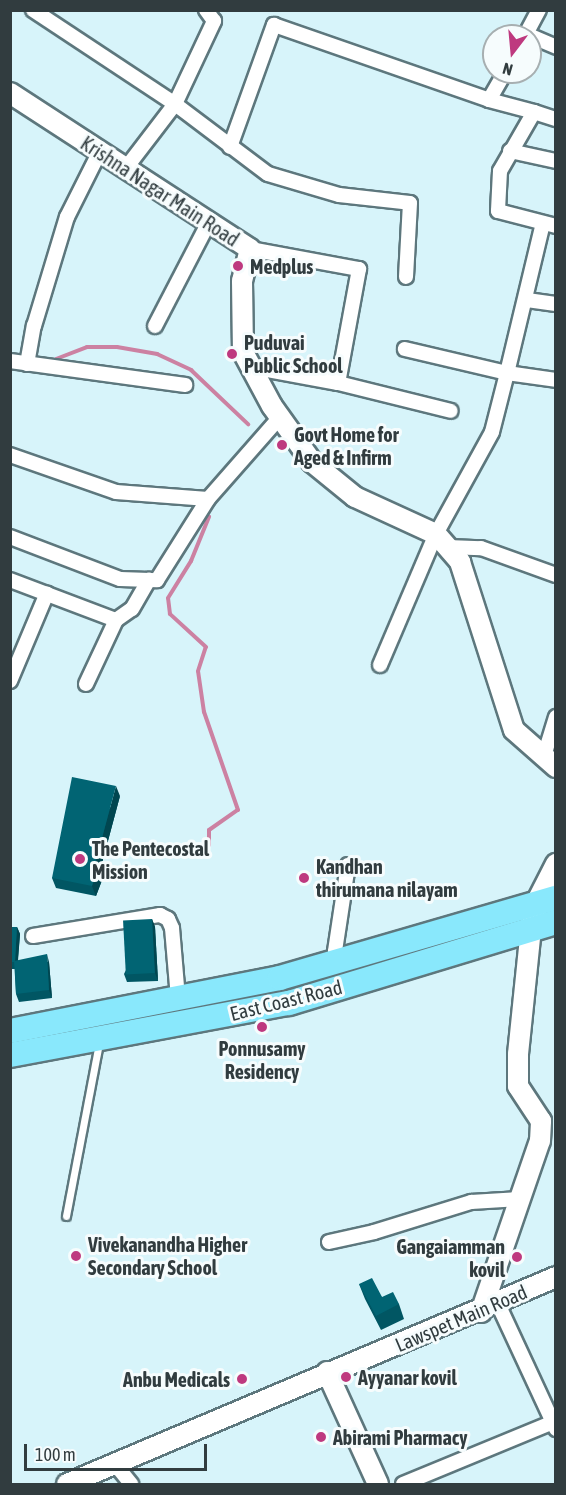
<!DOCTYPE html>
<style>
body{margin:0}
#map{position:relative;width:566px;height:1495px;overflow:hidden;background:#d7f4fa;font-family:"Asap Condensed",sans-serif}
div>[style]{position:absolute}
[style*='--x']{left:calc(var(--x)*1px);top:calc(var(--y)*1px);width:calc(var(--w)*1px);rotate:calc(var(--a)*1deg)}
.stream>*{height:4px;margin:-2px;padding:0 2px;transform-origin:2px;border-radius:2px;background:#cc81a2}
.roads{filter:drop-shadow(2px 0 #5d777d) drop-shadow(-2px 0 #5d777d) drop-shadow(0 2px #5d777d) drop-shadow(0 -2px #5d777d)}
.lane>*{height:7px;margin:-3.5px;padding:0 3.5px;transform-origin:3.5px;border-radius:3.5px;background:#fff}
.street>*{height:14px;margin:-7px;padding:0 7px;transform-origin:7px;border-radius:7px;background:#fff}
.secondary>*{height:20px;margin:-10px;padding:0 10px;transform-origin:10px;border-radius:10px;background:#fff}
.highway>*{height:24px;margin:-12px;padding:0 12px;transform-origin:12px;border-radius:12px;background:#89e8fc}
.wall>*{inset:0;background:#015663}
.shaded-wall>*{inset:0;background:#014650}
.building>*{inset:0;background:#016473;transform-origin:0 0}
.dots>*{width:16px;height:16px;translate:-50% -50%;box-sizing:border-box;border:3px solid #f6fcfd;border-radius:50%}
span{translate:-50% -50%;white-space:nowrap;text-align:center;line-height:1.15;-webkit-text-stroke:6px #f6fcfd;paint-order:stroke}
.street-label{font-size:20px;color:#313c3f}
.poi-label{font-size:20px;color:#313c3f;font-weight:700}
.left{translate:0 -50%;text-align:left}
.right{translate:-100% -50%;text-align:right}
.frame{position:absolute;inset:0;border:12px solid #313c3f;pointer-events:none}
.north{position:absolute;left:482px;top:24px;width:60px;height:60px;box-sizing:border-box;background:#f6fcfd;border:2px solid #a7afb1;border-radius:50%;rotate:196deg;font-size:16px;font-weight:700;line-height:24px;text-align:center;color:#313c3f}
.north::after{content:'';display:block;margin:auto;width:21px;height:27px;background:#be397f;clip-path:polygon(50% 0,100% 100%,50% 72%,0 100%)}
.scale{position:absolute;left:24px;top:1444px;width:183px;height:27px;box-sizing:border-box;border:3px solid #313c3f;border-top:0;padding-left:8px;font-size:18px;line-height:21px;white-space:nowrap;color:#313c3f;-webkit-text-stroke:4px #f6fcfd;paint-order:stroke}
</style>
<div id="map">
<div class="stream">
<i style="--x:56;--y:359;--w:33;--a:-21"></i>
<i style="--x:87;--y:347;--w:30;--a:0"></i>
<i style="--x:117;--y:347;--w:41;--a:9.9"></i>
<i style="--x:157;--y:354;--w:38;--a:25"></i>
<i style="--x:191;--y:370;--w:79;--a:43.5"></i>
<i style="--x:209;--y:845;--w:15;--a:-90"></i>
<i style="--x:209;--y:830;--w:35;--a:-35"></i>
<i style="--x:238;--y:810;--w:104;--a:-109.1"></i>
<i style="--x:204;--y:712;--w:41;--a:-98.3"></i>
<i style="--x:198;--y:671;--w:25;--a:-72"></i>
<i style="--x:206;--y:647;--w:49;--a:-137.5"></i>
<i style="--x:170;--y:614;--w:16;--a:-97"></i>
<i style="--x:168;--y:598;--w:44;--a:-58.1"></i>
<i style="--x:191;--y:561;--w:48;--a:-67.8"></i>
</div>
<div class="roads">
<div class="lane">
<i style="--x:66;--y:1216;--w:176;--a:-79.2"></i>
</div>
<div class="street">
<i style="--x:33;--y:10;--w:170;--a:33.5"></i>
<i style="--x:175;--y:104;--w:116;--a:37"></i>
<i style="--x:268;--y:174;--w:74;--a:16.5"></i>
<i style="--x:339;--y:195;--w:71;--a:6.4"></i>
<i style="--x:410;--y:203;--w:74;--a:93.1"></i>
<i style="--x:526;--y:34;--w:33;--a:23"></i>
<i style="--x:525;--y:36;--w:30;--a:-62"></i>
<i style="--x:489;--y:100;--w:47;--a:14.9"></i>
<i style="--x:534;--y:112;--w:68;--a:120"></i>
<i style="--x:500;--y:171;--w:40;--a:92.9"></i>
<i style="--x:498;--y:211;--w:60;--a:14.5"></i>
<i style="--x:534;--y:112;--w:23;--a:18"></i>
<i style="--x:230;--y:147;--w:130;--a:-70.2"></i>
<i style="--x:274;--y:25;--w:228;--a:19.2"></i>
<i style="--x:489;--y:100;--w:32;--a:-60"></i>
<i style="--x:510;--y:151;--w:47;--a:12.3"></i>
<i style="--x:126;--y:168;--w:81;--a:-52.6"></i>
<i style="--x:175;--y:104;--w:92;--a:-64.8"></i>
<i style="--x:214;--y:21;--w:14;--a:-126"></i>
<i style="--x:543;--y:223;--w:154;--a:103.5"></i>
<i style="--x:507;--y:373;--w:49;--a:8.1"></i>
<i style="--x:250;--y:249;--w:111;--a:10.4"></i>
<i style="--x:359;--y:269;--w:116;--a:100.4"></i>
<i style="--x:338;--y:383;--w:88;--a:-169.6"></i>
<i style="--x:527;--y:300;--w:29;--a:8"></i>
<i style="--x:155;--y:326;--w:117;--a:-62.6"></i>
<i style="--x:10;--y:361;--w:177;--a:7.8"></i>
<i style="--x:27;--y:364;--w:39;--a:-80"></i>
<i style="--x:34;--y:326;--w:114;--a:-73.2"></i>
<i style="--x:67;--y:217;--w:74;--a:-63.4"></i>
<i style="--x:338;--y:383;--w:116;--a:13.9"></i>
<i style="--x:10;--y:455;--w:112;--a:19.2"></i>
<i style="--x:116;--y:492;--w:92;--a:4.4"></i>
<i style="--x:10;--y:537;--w:118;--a:20.9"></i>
<i style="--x:120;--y:579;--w:37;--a:2"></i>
<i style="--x:157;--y:580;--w:96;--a:-57.8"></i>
<i style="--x:208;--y:499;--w:109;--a:-48.7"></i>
<i style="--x:447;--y:547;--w:34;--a:2"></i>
<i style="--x:481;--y:548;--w:80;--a:19.8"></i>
<i style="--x:10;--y:580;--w:113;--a:20.7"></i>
<i style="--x:116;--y:620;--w:19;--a:-35"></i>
<i style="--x:132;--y:609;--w:34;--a:-60"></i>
<i style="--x:380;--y:665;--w:142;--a:-66.9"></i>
<i style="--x:436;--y:534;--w:116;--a:-61.2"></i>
<i style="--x:492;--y:432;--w:61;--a:-75.7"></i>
<i style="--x:507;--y:373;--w:105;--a:-166.8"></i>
<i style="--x:10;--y:681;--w:95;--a:-67.2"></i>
<i style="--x:86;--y:684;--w:71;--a:-64.9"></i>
<i style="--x:544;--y:756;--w:41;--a:-72.9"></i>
<i style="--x:33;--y:936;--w:129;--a:-9.4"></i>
<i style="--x:160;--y:915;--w:9;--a:27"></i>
<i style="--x:168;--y:919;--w:10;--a:66"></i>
<i style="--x:172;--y:928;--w:70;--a:85.1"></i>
<i style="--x:337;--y:962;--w:11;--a:-100"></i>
<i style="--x:335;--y:951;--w:87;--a:-81.4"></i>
<i style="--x:329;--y:1242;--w:46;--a:-12.5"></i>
<i style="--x:374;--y:1232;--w:102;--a:-17.2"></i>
<i style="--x:471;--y:1202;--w:49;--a:-3.5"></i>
<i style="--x:498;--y:1304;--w:138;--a:65.1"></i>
<i style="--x:115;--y:1464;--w:26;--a:51"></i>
<i style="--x:403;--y:1484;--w:165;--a:-22.4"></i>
</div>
<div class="secondary">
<i style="--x:10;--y:93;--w:286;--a:33"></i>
<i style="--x:250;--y:249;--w:33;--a:104"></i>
<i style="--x:242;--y:281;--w:71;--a:89.2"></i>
<i style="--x:243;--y:352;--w:61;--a:61.8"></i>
<i style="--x:272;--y:406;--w:69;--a:54.5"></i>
<i style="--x:312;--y:462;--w:55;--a:39.1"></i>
<i style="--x:355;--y:497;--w:89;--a:24.6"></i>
<i style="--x:436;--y:534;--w:37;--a:49"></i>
<i style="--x:460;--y:562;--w:176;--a:72.2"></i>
<i style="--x:514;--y:730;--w:56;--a:41.4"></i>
<i style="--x:481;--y:1312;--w:181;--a:-71"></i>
<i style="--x:540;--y:1141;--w:20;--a:-87"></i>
<i style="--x:541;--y:1121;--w:42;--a:-123.3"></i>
<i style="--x:518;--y:1086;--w:32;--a:-90"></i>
<i style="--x:518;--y:1054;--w:126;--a:-84.1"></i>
<i style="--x:531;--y:929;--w:26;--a:-79"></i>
<i style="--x:536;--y:903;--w:44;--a:-62.9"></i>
<i style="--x:327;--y:1372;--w:123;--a:65.5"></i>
<i style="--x:67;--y:1484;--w:531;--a:-22.94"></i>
</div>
<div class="highway">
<i style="--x:10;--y:1031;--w:275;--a:-11.1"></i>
<i style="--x:280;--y:978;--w:287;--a:-16.2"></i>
<i style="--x:10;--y:1055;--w:284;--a:-10.6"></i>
<i style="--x:289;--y:1003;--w:279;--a:-16.9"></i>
</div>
</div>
<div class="wall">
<i style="clip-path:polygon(120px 796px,101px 867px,104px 875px,96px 896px,56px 888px,52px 878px)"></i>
<i style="clip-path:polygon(152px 919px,155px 927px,158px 981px,127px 982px,124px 974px)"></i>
<i style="clip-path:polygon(10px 927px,17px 927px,20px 934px,18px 961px,49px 962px,52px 998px,19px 1002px,16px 994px,15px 969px,10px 969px)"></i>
<i style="clip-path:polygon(359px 1284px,382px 1297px,399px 1304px,404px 1319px,381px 1330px,365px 1299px)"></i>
</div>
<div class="shaded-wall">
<i style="clip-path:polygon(116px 786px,120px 796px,101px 867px,104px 875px,96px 896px,92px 886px,95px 864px)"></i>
<i style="clip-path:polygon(152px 919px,155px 927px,158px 981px,155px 973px)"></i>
<i style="clip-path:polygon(17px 927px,20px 934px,17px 969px,15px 962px)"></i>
<i style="clip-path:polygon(47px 954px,49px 962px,52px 998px,49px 990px)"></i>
</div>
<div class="building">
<i style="clip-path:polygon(72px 777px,116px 786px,95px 864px,100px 865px,92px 886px,52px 878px)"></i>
<i style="left:152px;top:919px;width:54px;height:29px;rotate:87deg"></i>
<i style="clip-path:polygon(10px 927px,17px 927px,15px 962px,10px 962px)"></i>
<i style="clip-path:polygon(47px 954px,49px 990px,16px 994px,14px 961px)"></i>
<i style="clip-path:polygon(372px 1278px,382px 1297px,393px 1292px,399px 1304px,376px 1316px,359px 1284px)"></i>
</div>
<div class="dots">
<i style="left:238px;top:266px;background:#be397f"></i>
<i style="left:232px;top:354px;background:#be397f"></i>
<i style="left:282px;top:445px;background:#be397f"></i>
<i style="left:80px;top:859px;background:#be397f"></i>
<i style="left:304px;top:878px;background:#be397f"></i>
<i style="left:262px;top:1027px;background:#be397f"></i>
<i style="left:76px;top:1256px;background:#be397f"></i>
<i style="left:517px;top:1257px;background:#be397f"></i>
<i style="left:346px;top:1377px;background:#be397f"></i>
<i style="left:242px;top:1379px;background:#be397f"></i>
<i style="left:321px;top:1437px;background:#be397f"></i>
</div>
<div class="street-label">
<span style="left:160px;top:191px;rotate:33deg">Krishna Nagar Main Road</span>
<span style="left:286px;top:1000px;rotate:-14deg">East Coast Road</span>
<span style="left:461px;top:1318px;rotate:-23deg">Lawspet Main Road</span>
</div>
<div class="poi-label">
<span class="left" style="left:250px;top:266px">Medplus</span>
<span class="left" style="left:244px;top:354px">Puduvai<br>Public School</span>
<span class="left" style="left:294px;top:446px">Govt Home for<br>Aged &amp; Infirm</span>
<span class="left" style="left:92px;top:860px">The Pentecostal<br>Mission</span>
<span class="left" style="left:316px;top:878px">Kandhan<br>thirumana nilayam</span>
<span style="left:262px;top:1060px">Ponnusamy<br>Residency</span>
<span class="left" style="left:88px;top:1256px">Vivekanandha Higher<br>Secondary School</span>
<span class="right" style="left:505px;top:1258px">Gangaiamman<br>kovil</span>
<span class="left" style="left:358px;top:1377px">Ayyanar kovil</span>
<span class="right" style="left:230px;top:1379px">Anbu Medicals</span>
<span class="left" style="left:333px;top:1437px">Abirami Pharmacy</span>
</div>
<div class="frame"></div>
<div class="north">N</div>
<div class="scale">100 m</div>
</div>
